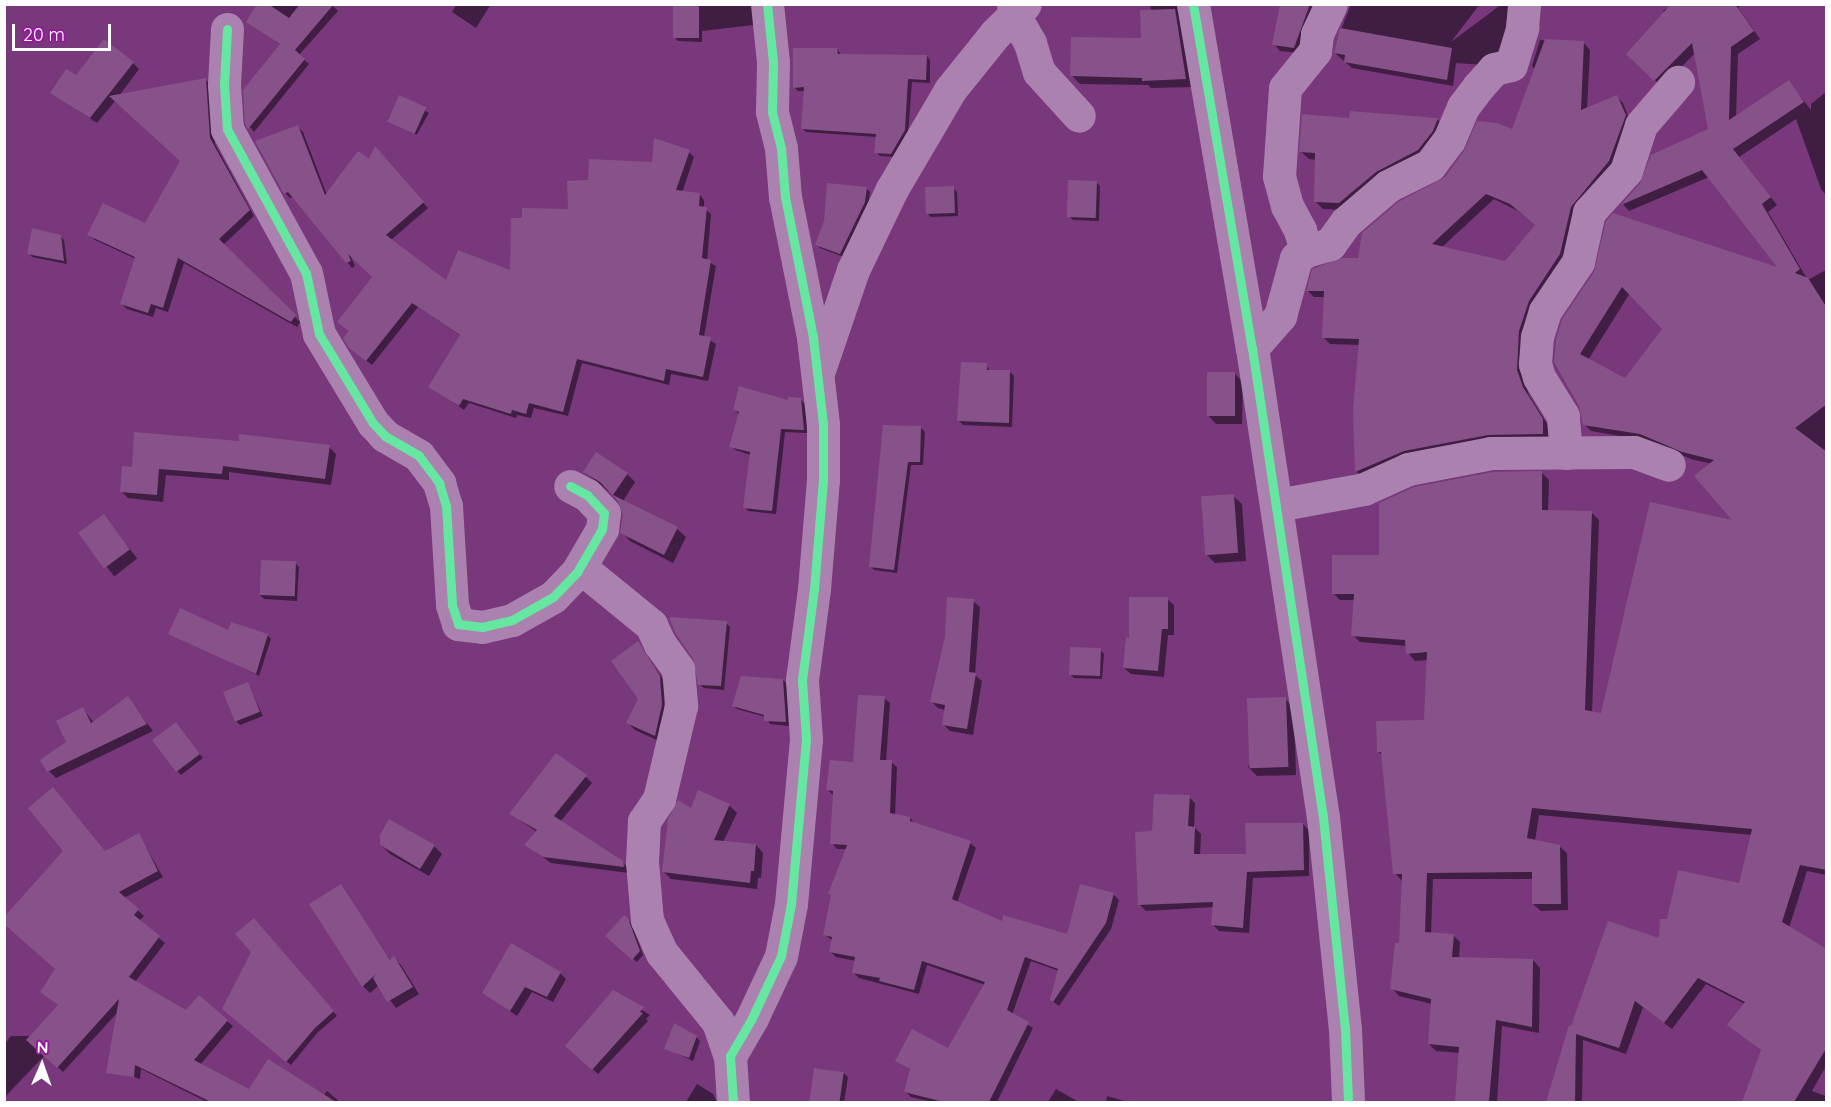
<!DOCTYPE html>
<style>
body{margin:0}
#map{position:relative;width:1831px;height:1107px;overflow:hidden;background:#79377c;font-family:Quicksand,sans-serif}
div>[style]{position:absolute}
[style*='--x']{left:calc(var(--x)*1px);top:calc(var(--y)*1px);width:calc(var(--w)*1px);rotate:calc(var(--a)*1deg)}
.shadow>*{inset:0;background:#0007;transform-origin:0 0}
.building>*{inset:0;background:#875289;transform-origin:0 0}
.minor>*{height:33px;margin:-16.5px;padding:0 16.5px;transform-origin:16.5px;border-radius:16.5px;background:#ab82af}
.tertiary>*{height:33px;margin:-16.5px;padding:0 16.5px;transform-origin:16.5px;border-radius:16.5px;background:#ab82af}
.cycleway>*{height:9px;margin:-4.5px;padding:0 4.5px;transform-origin:4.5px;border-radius:4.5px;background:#66e7a1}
span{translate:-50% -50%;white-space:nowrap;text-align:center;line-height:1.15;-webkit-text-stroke:4.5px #931a99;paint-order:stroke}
.frame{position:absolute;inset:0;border:6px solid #fff;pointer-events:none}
.north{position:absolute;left:12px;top:1035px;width:60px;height:60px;-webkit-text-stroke:4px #931a99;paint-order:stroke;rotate:2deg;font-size:16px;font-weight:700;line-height:24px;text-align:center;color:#fff}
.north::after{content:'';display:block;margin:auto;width:21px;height:27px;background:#fff;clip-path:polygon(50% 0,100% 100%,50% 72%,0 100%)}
.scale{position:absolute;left:12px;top:24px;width:99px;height:27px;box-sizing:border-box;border:3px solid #fff;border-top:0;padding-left:8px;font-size:18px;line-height:21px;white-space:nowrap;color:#fff;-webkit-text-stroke:4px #931a99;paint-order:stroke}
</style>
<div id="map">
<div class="shadow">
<i style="clip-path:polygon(258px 4px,331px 4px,338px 11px,299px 55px,309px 64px,254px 132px,247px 123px,281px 45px,248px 21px)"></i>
<i style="clip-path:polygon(457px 4px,491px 4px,476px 28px,452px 12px)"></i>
<i style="clip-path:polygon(675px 4px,753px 4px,753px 25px,702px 31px,702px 42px,678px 41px,674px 37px)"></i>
<i style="clip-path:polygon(1150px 4px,1179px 4px,1193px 87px,1151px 88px,1148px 85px,1080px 84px,1072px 76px,1142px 39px,1151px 11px)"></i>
<i style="clip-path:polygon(1282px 4px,1319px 4px,1300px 53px,1280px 51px,1274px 44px)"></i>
<i style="clip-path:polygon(1351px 4px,1480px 4px,1451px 42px,1502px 4px,1509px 4px,1502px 56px,1484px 65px,1456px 63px,1453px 86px,1352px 68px,1335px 53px,1337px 40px)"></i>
<i style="clip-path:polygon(evenodd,1673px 4px,1742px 4px,1738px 8px,1760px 39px,1738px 54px,1736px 117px,1788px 81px,1811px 110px,1811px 104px,1826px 92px,1826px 195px,1821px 189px,1796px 119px,1739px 157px,1777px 205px,1768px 212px,1806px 277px,1803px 279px,1806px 281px,1826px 270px,1826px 875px,1807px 871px,1789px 928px,1826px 951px,1826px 1066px,1812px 1091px,1826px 1096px,1826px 1102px,1743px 1102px,1762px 1051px,1729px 1025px,1745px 1004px,1706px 984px,1672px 1029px,1643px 1007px,1626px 1054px,1583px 1040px,1582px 1102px,1547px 1102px,1570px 1027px,1660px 940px,1668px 921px,1740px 884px,1752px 835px,1539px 815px,1535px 841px,1559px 846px,1567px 853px,1568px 910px,1541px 911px,1533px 904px,1533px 879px,1433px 879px,1431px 934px,1453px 935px,1460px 942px,1459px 959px,1533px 960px,1540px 968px,1539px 1033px,1502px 1026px,1497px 1102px,1457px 1102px,1461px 1053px,1436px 1051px,1429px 1044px,1432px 1004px,1399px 996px,1392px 988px,1401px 945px,1402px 881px,1395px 873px,1383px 756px,1378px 751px,1425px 721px,1428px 660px,1415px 661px,1408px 653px,1407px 646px,1360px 642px,1353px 635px,1355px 600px,1340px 600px,1333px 593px,1381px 557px,1542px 473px,1549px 480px,1548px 511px,1592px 513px,1599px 520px,1592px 713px,1602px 714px,1736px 523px,1712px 464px,1691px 459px,1649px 441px,1591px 431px,1584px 424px,1580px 406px,1555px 362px,1595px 273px,1782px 270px,1709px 177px,1629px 211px,1623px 204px,1641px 184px,1710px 130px,1695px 53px,1662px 87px,1635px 61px,1665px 13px,1663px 11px,1673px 4px,1630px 293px,1664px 329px,1625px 380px,1588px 360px,1630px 293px)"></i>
<i style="clip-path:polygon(evenodd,1540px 40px,1584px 43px,1590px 50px,1587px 109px,1617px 97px,1623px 103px,1631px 123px,1523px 377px,1529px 395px,1549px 427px,1549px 440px,1363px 477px,1356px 471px,1360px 345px,1330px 344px,1323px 337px,1325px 297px,1314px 297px,1308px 291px,1359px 260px,1446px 178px,1513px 131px,1536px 71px,1532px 66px,1540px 40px,1494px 199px,1518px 211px,1537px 225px,1506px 263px,1441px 248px,1494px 199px)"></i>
<i style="clip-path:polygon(837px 49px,841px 55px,927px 56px,930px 60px,930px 83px,912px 82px,908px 134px,895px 157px,880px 156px,876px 152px,877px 137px,806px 132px,802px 128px,805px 91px,798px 91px,794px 87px)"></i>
<i style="clip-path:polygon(133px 63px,139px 69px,119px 96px,205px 79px,211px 85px,215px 144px,254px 216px,223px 245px,300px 322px,297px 327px,184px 263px,168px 312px,156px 308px,153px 317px,127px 309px,122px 304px,136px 259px,95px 240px,89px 234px,146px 225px,182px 161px,115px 101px,97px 123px,52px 93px,76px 77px)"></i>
<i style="left:400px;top:97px;width:33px;height:25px;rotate:29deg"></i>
<i style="clip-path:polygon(1437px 119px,1445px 127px,1440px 138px,1347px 210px,1323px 209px,1316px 202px,1316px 160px,1309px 159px,1301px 152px,1350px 120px)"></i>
<i style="clip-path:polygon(298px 127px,303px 132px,327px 195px,380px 153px,428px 208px,391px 240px,447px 282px,512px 273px,523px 219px,570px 211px,589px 182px,689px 152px,694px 157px,682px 193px,699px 194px,704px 200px,704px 208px,711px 214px,707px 261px,716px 266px,704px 337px,716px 344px,708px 381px,671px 374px,669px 385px,582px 363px,568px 416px,534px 408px,531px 418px,517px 415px,516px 418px,469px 403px,464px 410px,430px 387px,461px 336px,418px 307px,372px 365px,356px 353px,350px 332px,374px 277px,350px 255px,355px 266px,352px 268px,293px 197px,290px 198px,285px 193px)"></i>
<i style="clip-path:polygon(1096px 182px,1100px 186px,1099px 221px,1073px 220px,1069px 216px)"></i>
<i style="clip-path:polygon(866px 188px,870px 192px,868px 207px,844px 257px,820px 248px,816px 244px,825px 221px)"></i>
<i style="clip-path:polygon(953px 188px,957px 192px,958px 216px,931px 217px,927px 213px)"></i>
<i style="clip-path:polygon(60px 236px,64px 240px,67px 264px,32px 257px,29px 253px)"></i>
<i style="clip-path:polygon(986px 365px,990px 371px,1010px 372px,1014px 376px,1012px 427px,963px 425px,959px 421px)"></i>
<i style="clip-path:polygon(1234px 373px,1243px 382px,1242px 424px,1216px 424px,1208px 415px)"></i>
<i style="clip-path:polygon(801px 400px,805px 404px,807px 433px,785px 432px,776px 514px,748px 511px,745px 507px,751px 455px,735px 450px,731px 446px,739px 414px,734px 410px)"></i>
<i style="clip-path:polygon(885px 426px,921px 428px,925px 432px,923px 465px,911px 465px,897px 573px,874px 570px,870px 566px)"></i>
<i style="clip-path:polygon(240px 443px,329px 447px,336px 454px,331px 485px,229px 472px,229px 480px,166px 475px,163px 502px,128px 498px,121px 491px,133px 468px)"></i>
<i style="clip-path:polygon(585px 472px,627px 474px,635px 482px,623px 501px,677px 529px,686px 537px,673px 563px,630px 541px,622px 532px,624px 515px,619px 500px)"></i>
<i style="clip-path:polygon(1233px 496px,1242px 504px,1246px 561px,1215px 563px,1207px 555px)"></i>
<i style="left:104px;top:516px;width:54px;height:29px;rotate:52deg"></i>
<i style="clip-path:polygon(295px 563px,299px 567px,297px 601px,264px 599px,260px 595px)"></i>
<i style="clip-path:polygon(1167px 599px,1174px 605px,1174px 635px,1168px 635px,1164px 677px,1131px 674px,1124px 668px,1130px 639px)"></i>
<i style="clip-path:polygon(973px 601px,980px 607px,975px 675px,982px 681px,973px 735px,950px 731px,943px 724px,946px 710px,938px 708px,932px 702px)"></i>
<i style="clip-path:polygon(726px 623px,730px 627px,724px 690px,704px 688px,699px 684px)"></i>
<i style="clip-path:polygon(229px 632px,267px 635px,271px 639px,259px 676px,170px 633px)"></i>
<i style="clip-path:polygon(638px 643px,666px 684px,661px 742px,635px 730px,628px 723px,640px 699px)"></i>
<i style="clip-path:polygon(1100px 650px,1104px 654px,1102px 679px,1074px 678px,1070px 674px)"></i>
<i style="clip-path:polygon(783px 680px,787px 684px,789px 726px,770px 724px,766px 717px,737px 709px,733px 705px)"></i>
<i style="clip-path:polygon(248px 684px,263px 716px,240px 725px,236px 721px)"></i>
<i style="clip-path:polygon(128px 698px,153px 731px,56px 778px,49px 771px,68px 742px,83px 709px,94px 723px)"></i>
<i style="clip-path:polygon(884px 698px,890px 703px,886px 762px,891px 762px,897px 767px,895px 815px,910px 818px,915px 824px,970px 843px,976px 848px,957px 903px,1003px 923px,1068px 936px,1113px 894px,1119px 900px,1111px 929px,1059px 1006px,1051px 1000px,1059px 971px,1031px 961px,1012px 1015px,1033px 1028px,997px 1102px,932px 1102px,911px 1097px,906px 1092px,911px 1070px,897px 1061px,949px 1050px,985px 985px,927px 965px,919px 994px,859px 978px,854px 973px,856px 961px,836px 957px,831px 952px,833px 941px,825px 935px,847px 849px,837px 849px,832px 843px,833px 795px,828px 790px,855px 764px)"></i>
<i style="clip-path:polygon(1285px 699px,1294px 708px,1296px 775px,1257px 776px,1248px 767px)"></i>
<i style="clip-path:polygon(180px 728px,203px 758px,181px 775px,177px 771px)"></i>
<i style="clip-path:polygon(586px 777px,592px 783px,560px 822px,622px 862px,629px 869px,629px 873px,551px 863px,526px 845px,537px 832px,511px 814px)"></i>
<i style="clip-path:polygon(1189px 797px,1195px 803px,1194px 827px,1201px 834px,1200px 856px,1248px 855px,1303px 824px,1309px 830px,1309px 876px,1253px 878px,1249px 933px,1219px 931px,1213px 925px,1214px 907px,1146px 911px,1140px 905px,1154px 832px)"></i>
<i style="clip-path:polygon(729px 805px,737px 813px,723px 842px,756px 845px,763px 853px,761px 878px,758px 878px,757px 889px,671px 879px,663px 871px,691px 811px)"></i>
<i style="clip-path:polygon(139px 835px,163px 877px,124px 898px,144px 916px,139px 921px,165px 943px,135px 982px,186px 1012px,227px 1021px,233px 1026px,200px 1065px,249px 1091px,323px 1096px,327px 1091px,340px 1102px,207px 1102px,141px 1069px,140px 1079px,115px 1070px,118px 1012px,63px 1072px,45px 1055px,4px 1098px,4px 1045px,11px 1036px,32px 1036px,59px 1006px,42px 992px,57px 970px,106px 853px)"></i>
<i style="clip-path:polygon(381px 845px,434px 846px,442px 854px,429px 876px,390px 854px)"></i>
<i style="clip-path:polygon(340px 885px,391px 961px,394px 958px,401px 965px,419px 994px,396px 1008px,379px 985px,370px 993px,363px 986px)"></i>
<i style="clip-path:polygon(624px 917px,632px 924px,643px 955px,637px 962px,607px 936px)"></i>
<i style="clip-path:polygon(258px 923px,337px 1016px,318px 1032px,291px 1065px,228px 1013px,253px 952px)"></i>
<i style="clip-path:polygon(560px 973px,566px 979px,553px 1002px,532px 992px,517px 1016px,484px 993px)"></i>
<i style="clip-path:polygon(613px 992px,650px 1015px,646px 1019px,648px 1021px,598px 1074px,573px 1052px)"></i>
<i style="clip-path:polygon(696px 1037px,700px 1041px,693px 1061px,666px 1048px)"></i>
<i style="clip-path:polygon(844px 1073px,848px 1077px,844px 1102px,812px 1101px)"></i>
<i style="clip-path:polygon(697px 1084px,713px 1094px,717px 1102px,686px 1102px)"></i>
<i style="clip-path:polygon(1056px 1089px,1079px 1102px,1048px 1102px)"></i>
<i style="clip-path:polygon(1107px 1096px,1128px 1102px,1106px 1102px)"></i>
</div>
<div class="building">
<i style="clip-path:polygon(257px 4px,268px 4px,289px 18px,300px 4px,334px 4px,295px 50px,305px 59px,248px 129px,245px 124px,243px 90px,280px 44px,246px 22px)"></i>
<i style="left:673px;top:4px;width:26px;height:34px"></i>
<i style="clip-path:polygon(1280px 4px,1310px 4px,1294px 48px,1272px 45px)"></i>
<i style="clip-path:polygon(evenodd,1671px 4px,1735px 4px,1754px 31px,1731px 47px,1729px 120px,1789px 80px,1804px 102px,1733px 149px,1771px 197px,1762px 204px,1800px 269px,1795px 273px,1808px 278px,1827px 308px,1827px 404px,1795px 428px,1827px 452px,1827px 870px,1800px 865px,1782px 922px,1827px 949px,1827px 1047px,1794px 1102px,1742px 1102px,1761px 1050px,1727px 1025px,1745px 1002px,1698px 978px,1664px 1023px,1635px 1001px,1619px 1048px,1576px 1034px,1575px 1102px,1546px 1102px,1569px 1025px,1571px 1026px,1608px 921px,1659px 938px,1660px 919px,1667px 919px,1678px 870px,1739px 883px,1752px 829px,1532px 808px,1527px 838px,1560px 845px,1561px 904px,1532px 904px,1532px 872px,1427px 873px,1425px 932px,1454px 934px,1452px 957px,1533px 959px,1532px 1027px,1496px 1020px,1489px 1102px,1455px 1102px,1459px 1047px,1428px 1044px,1431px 999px,1390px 989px,1395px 943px,1399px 943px,1402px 874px,1393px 874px,1381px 752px,1377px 752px,1376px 721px,1424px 720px,1427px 652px,1406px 654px,1405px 640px,1351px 636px,1354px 594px,1332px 594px,1332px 555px,1379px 555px,1379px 503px,1414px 487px,1493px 472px,1542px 471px,1542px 510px,1592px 511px,1585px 710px,1601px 713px,1650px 502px,1732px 520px,1694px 476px,1714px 460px,1682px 452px,1640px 434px,1583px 425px,1579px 406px,1554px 362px,1556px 340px,1562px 319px,1594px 272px,1606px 221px,1613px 213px,1777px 267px,1702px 170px,1621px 205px,1640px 183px,1651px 155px,1708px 129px,1692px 43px,1654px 81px,1626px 54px,1671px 4px,1622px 287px,1662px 329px,1625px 378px,1580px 354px,1622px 287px)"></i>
<i style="clip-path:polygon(1175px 9px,1186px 79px,1142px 81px,1142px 78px,1070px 76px,1071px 37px,1141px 38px,1140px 10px)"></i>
<i style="clip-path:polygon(1340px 28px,1452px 48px,1447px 80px,1344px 62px,1345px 55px,1334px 53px)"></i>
<i style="clip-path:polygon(104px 39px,134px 62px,90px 118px,50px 93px,66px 69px,76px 75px)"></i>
<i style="clip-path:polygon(evenodd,1545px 39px,1584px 41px,1581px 110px,1617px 95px,1626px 115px,1609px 161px,1571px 207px,1560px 254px,1529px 301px,1519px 331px,1517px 370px,1523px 387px,1543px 419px,1543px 434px,1488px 435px,1404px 451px,1355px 472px,1353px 410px,1359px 339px,1322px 338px,1324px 291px,1306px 291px,1312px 269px,1341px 258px,1358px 258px,1362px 233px,1398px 202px,1445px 177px,1464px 151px,1477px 121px,1497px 123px,1512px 129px,1545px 39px,1486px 194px,1510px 204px,1535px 225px,1505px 261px,1432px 244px,1486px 194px)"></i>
<i style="clip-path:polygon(793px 48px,837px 48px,838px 54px,927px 55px,926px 80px,908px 79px,905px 130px,891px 154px,874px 153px,876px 134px,801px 129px,804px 87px,793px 88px)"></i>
<i style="clip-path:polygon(206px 78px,210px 138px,250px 210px,219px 239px,296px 315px,291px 322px,178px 258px,163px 308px,151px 304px,148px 313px,120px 304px,135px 257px,87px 235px,103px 203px,145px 223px,180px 161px,109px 96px)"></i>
<i style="left:399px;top:95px;width:30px;height:29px;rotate:24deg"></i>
<i style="clip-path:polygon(1350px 111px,1438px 118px,1433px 131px,1418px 150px,1376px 172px,1339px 203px,1314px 202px,1315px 153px,1299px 152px,1302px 114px,1349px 118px)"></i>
<i style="clip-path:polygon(298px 125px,325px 195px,358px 151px,369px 159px,375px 146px,424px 202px,386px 235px,446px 280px,458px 250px,510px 270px,511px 218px,522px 218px,522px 208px,568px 209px,567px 181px,588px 180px,589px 159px,652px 162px,654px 138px,690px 150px,676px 190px,700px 193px,699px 206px,707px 207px,702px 258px,711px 260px,699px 335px,711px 337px,703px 377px,666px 369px,664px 381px,577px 359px,563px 412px,529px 403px,526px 414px,512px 410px,511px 414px,463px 399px,459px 406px,428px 387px,460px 335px,412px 303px,366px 361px,349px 348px,343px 338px,349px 331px,337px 322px,372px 277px,348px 254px,351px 261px,346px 263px,288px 192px,284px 194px,255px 141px)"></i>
<i style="left:1068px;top:180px;width:29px;height:37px;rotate:2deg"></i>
<i style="clip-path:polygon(827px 183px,867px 187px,865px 202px,840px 254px,815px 245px,824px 221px)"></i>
<i style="left:954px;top:186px;width:27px;height:29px;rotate:88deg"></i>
<i style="clip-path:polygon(32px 228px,61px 235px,64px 261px,27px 254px)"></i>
<i style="clip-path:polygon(961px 362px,987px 363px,987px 370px,1010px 370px,1009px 423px,957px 421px)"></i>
<i style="left:1207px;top:372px;width:28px;height:44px"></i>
<i style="clip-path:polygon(739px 386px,788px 400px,788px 397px,801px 398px,804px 430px,781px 429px,772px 511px,743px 508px,750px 452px,729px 447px,739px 412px,733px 410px)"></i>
<i style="clip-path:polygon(883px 425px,921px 426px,920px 462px,908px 462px,894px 570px,869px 567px)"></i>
<i style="clip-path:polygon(134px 432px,239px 441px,239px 434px,330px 445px,325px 479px,223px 466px,222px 474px,159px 469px,157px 495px,120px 492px,122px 466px,132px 467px)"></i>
<i style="clip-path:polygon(596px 452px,628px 473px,613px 495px,678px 527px,664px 555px,620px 533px,623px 515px,618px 501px,600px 482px,583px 472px)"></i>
<i style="left:1234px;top:494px;width:59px;height:33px;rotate:86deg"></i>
<i style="left:104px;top:514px;width:44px;height:32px;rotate:54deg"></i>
<i style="left:261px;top:560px;width:35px;height:35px;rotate:2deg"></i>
<i style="clip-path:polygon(947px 597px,974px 599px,969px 672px,976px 673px,967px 729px,942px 725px,945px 705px,930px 702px,945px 636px)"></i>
<i style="clip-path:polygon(1129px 597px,1168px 597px,1168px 629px,1162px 629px,1158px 671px,1123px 668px,1126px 637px,1129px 638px)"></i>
<i style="clip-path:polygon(180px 608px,228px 630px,231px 622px,268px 634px,256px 674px,168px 634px)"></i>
<i style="clip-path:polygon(671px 617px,727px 621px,721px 686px,698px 685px,693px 659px,676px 634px,669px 618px)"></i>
<i style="clip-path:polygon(638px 641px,660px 676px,662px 705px,655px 736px,626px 723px,638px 699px,611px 661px)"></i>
<i style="left:1070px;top:647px;width:31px;height:28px;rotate:2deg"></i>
<i style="clip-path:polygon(741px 676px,783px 679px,786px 722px,764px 721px,764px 715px,732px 706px)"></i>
<i style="left:248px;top:682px;width:32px;height:27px;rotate:68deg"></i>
<i style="clip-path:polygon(858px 695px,885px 696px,880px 760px,892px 760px,890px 813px,910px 817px,910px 821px,971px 841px,952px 899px,1002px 921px,1003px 915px,1067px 934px,1080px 884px,1114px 893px,1106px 923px,1053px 1002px,1050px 1000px,1058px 969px,1025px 957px,1007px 1010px,1029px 1022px,989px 1102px,944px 1102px,904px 1092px,910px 1069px,895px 1061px,912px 1029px,948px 1048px,985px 982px,922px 961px,914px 990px,879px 981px,880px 978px,852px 973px,855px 957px,829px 952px,832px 937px,823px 935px,831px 895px,828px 894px,847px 845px,830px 844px,833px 791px,826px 790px,830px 760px,853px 762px)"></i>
<i style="clip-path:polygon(128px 696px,147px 724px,47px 772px,40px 760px,66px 742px,56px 721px,83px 707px,91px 723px)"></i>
<i style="left:1286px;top:697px;width:70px;height:39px;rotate:88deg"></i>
<i style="left:176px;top:722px;width:40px;height:30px;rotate:53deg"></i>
<i style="clip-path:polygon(556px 753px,587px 775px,554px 816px,623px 861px,624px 867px,543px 857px,524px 845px,537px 830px,509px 814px)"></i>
<i style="clip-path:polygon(53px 787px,105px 851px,139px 833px,158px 871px,119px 892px,139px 909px,134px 915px,160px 936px,129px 977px,186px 1010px,199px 995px,228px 1020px,194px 1060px,249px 1089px,268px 1059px,336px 1102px,211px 1102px,135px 1065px,134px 1077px,106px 1073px,119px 999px,57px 1068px,26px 1040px,58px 1005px,40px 992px,55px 969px,4px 924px,4px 917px,63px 851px,28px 808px)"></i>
<i style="clip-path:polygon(698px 790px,730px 804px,714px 840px,756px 844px,754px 871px,751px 871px,750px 883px,662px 872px,668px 819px,678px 800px,691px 808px)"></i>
<i style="clip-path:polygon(1154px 794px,1190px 795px,1188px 826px,1195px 827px,1194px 854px,1246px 854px,1245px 823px,1303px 823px,1304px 870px,1247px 872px,1243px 928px,1211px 925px,1213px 902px,1138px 905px,1135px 832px,1152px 831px)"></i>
<i style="clip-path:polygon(389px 819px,435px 845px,420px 869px,380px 845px,380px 835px)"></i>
<i style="clip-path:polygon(341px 884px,390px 960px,394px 956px,413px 987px,387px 1002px,373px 978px,376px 974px,362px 987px,309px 904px)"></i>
<i style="clip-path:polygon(624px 915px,628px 918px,640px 951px,632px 960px,605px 936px)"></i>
<i style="clip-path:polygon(254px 918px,334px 1011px,315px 1028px,286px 1062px,222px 1009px,251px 952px,235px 934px)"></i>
<i style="clip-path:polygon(511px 943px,561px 972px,547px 997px,525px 987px,510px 1011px,482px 993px)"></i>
<i style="clip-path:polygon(613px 990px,644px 1007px,640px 1012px,643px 1013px,592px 1070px,565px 1046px)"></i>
<i style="clip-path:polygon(674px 1023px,697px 1036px,689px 1058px,664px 1049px)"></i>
<i style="left:814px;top:1068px;width:30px;height:34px;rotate:8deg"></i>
</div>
<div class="minor">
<i style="--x:1013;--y:4;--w:11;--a:85"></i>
<i style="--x:1014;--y:15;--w:32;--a:60"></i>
<i style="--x:1030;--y:43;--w:30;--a:73"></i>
<i style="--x:1039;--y:72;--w:59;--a:47.7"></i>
<i style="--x:227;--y:29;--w:56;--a:93.1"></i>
<i style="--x:224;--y:85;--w:44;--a:86.1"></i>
<i style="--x:227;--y:129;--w:164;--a:61.3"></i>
<i style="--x:306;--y:273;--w:62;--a:78"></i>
<i style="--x:319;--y:334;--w:104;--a:58.8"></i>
<i style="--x:373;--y:423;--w:18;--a:47"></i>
<i style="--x:385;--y:436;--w:39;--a:30"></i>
<i style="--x:419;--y:456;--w:34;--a:53"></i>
<i style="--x:439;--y:483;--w:24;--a:73"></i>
<i style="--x:446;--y:506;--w:99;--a:86.5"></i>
<i style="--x:452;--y:605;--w:20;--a:72"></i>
<i style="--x:458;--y:624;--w:24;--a:7"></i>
<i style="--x:482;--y:627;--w:31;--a:-13"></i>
<i style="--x:512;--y:620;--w:47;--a:-29.3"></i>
<i style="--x:553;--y:597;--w:35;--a:-46"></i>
<i style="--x:577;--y:572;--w:50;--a:-59.8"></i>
<i style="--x:602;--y:529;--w:16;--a:-83"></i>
<i style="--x:604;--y:513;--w:25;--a:-133"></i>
<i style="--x:587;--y:495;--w:19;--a:-152"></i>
<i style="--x:1306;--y:251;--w:22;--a:-106"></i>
<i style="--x:1300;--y:230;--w:27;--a:-118"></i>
<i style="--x:1287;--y:206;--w:31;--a:-105"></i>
<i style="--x:1279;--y:176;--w:88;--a:-86.1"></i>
<i style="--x:1285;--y:88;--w:48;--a:-51"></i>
<i style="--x:1315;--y:51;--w:17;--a:-83"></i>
<i style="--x:1317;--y:34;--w:33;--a:-65"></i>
<i style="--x:1252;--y:348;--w:43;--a:-48.8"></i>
<i style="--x:1280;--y:316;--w:60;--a:-74.6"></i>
<i style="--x:1296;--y:258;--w:12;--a:-35"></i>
<i style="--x:1306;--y:251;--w:25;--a:-16"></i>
<i style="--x:1330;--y:244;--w:27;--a:-54"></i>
<i style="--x:1346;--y:222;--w:55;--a:-40.6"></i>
<i style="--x:1388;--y:186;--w:47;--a:-26.6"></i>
<i style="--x:1430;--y:165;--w:31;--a:-53"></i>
<i style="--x:1449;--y:140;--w:36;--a:-67"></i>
<i style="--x:1463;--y:107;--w:25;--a:-53"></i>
<i style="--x:1478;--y:87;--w:24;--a:-48"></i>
<i style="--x:1494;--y:69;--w:17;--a:-13"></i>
<i style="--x:1511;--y:65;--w:39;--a:-73"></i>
<i style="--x:1522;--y:28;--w:24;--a:-85"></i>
<i style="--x:819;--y:370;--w:106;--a:-71.2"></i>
<i style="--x:853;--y:270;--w:90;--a:-64.3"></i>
<i style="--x:892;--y:189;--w:115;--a:-59.6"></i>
<i style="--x:950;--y:90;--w:72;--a:-51.2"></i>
<i style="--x:995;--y:34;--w:42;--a:-45"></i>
<i style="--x:1566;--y:453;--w:37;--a:-95"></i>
<i style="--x:1563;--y:416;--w:46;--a:-121.6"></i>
<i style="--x:1539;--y:377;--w:14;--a:-107"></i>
<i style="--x:1535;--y:364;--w:27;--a:-86"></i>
<i style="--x:1537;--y:337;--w:27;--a:-73"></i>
<i style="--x:1545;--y:311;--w:59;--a:-56"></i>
<i style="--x:1578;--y:262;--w:51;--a:-77.6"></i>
<i style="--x:1589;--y:212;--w:55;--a:-47.9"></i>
<i style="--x:1626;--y:171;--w:48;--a:-71.9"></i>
<i style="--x:1641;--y:125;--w:57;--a:-49.3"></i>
<i style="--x:1277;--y:505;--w:88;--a:-10.4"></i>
<i style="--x:1364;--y:489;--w:48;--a:-24.4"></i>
<i style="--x:1408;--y:469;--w:85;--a:-10.9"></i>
<i style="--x:1491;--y:453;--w:143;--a:-0.4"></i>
<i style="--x:1634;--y:452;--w:37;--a:20"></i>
<i style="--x:580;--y:567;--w:92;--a:39.2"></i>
<i style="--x:651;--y:625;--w:21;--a:65"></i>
<i style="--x:660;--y:644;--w:31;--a:54"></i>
<i style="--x:678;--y:669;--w:37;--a:85"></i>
<i style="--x:681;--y:706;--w:96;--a:103.3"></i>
<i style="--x:659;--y:799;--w:27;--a:124"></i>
<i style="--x:644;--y:821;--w:41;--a:92.8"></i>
<i style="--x:642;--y:862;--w:58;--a:85.1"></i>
<i style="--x:647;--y:920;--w:36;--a:66"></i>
<i style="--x:662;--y:953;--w:89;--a:50.9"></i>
<i style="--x:718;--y:1022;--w:36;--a:71"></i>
<i style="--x:733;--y:1102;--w:46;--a:-93.7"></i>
<i style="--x:730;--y:1056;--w:44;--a:-59.9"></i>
<i style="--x:752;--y:1018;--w:68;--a:-64.9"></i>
<i style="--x:781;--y:956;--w:53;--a:-79.1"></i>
<i style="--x:791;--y:904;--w:166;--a:-84.8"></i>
<i style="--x:806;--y:739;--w:59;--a:-93.9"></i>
<i style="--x:802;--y:680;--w:92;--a:-82.5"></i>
<i style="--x:814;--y:589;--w:109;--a:-85.3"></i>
<i style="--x:823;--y:480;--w:56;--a:-90"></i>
<i style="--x:823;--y:424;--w:88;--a:-96.6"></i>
<i style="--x:813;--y:337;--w:143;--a:-101.3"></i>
<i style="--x:785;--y:197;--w:49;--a:-94.7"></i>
<i style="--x:781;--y:148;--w:38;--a:-104"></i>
<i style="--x:772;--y:111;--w:49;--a:-88.8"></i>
<i style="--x:773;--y:62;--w:58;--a:-95.9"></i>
</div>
<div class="tertiary">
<i style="--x:1193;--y:4;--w:349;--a:80.3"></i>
<i style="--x:1252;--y:348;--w:474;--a:81.4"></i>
<i style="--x:1323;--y:817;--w:213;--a:84.1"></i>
<i style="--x:1345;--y:1029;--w:73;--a:87.6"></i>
</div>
<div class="cycleway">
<i style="--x:1193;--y:4;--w:349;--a:80.3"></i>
<i style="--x:1252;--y:348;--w:474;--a:81.4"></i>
<i style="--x:1323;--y:817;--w:213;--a:84.1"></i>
<i style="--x:1345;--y:1029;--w:73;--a:87.6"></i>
<i style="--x:227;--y:29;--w:56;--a:93.1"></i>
<i style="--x:224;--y:85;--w:44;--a:86.1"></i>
<i style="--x:227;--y:129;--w:164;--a:61.3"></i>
<i style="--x:306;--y:273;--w:62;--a:78"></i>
<i style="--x:319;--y:334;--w:104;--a:58.8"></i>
<i style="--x:373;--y:423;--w:18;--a:47"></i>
<i style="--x:385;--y:436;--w:39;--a:30"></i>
<i style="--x:419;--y:456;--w:34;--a:53"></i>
<i style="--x:439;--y:483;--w:24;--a:73"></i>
<i style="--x:446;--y:506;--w:99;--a:86.5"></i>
<i style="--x:452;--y:605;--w:20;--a:72"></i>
<i style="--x:458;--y:624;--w:24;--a:7"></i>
<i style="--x:482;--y:627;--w:31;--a:-13"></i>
<i style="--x:512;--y:620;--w:47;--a:-29.3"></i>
<i style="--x:553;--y:597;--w:35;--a:-46"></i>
<i style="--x:577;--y:572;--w:50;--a:-59.8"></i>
<i style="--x:602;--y:529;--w:16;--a:-83"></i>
<i style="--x:604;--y:513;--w:25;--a:-133"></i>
<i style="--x:587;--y:495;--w:19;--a:-152"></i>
<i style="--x:733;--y:1102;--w:46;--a:-93.7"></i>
<i style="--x:730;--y:1056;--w:44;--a:-59.9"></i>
<i style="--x:752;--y:1018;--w:68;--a:-64.9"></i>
<i style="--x:781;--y:956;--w:53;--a:-79.1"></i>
<i style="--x:791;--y:904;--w:166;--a:-84.8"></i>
<i style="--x:806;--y:739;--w:59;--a:-93.9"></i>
<i style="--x:802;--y:680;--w:92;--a:-82.5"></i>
<i style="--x:814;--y:589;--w:109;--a:-85.3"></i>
<i style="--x:823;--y:480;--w:56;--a:-90"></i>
<i style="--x:823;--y:424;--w:88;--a:-96.6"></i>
<i style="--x:813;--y:337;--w:143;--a:-101.3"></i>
<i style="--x:785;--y:197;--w:49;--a:-94.7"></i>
<i style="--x:781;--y:148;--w:38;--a:-104"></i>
<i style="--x:772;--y:111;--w:49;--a:-88.8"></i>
<i style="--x:773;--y:62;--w:58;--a:-95.9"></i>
</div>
<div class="frame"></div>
<div class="north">N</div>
<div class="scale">20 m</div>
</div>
